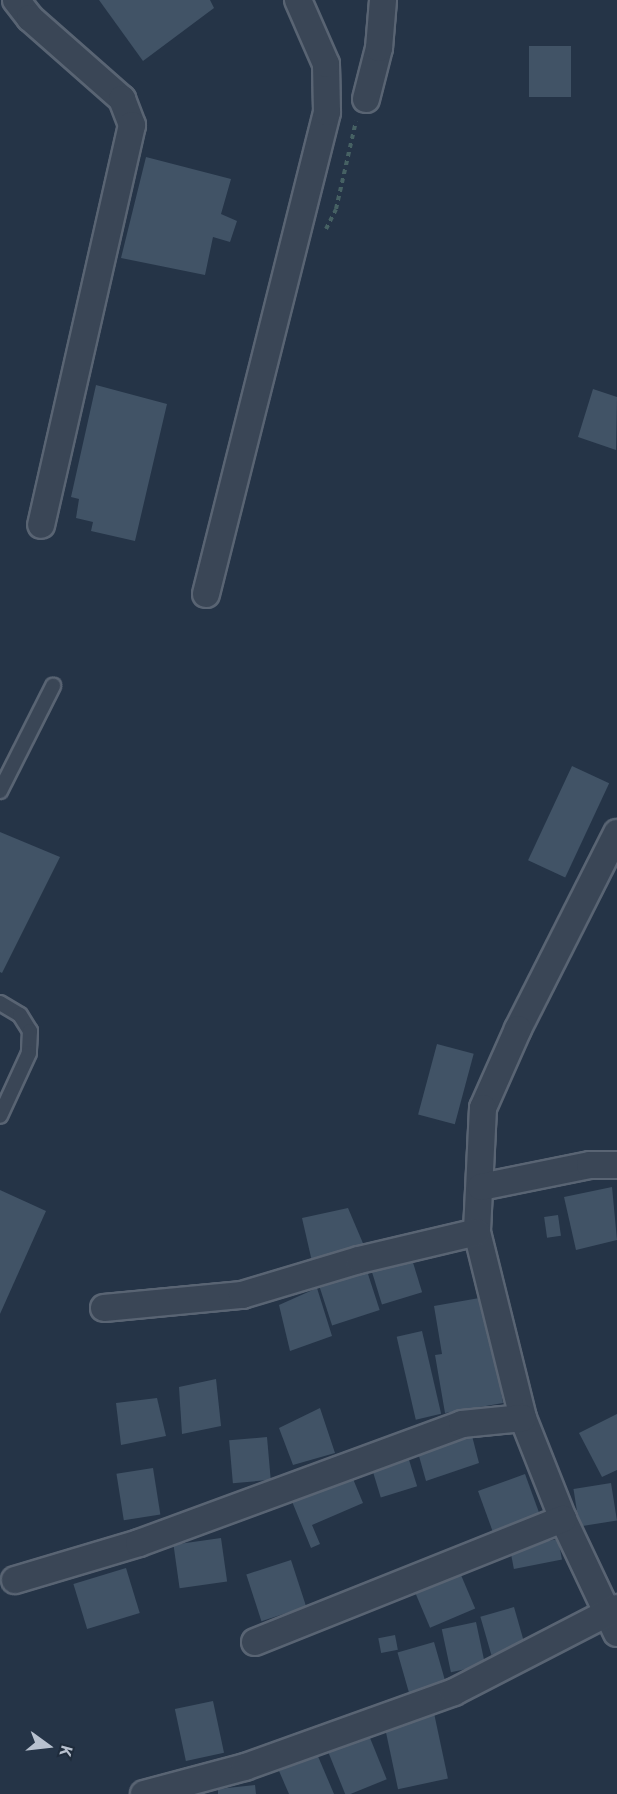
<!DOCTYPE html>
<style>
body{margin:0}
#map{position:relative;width:617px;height:1794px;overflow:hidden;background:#253447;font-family:Roboto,sans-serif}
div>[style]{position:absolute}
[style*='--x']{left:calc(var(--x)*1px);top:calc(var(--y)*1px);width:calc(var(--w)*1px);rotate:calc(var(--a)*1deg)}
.building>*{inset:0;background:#415366;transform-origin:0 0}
.path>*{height:4px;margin-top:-2px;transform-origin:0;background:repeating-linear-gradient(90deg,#466163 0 4.5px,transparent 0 9px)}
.roads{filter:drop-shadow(2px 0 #596473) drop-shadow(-2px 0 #596473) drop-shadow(0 2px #596473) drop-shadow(0 -2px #596473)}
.lane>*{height:14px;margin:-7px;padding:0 7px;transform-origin:7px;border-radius:7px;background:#3a4656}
.street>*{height:26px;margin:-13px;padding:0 13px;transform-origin:13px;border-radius:13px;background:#3a4656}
span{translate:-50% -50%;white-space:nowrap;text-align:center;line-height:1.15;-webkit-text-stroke:4.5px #1e2b3b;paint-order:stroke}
.north{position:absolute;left:18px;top:1716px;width:60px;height:60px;-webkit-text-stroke:4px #1e2b3b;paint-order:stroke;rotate:105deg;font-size:16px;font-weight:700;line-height:24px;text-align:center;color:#b8c1cf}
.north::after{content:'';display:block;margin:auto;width:21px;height:27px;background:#b8c1cf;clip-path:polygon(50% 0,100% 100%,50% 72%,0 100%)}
</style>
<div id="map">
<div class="building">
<i style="clip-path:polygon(99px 0,210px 0,214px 8px,143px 61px)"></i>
<i style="left:529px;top:46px;width:42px;height:51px"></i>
<i style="clip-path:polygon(146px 157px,231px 179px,221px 214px,237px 221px,230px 242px,213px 237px,205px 275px,121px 258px)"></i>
<i style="clip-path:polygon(96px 385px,167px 404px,135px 541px,91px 531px,93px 522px,76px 518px,79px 499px,71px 497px)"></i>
<i style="clip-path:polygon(593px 389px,617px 397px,616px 450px,578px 437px)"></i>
<i style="left:572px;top:766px;width:41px;height:104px;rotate:25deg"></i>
<i style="clip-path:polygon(0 832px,60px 857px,2px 973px,0 972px)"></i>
<i style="left:437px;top:1044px;width:38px;height:73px;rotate:15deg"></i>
<i style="clip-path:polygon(612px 1187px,617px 1240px,576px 1250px,564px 1197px)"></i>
<i style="clip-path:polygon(0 1190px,46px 1211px,0 1314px)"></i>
<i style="clip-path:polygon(348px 1208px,365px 1248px,313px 1266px,302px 1218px)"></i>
<i style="left:558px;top:1215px;width:21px;height:14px;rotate:82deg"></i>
<i style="left:411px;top:1256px;width:38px;height:42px;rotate:73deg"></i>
<i style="left:367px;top:1271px;width:41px;height:50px;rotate:72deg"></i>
<i style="clip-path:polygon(317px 1288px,332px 1336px,290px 1351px,279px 1305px)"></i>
<i style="clip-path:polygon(485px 1297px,503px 1403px,445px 1413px,435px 1355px,442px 1354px,434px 1306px)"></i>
<i style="left:422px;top:1331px;width:85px;height:26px;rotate:77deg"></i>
<i style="clip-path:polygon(216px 1379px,221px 1426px,182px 1434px,179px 1387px)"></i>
<i style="clip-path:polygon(157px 1398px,166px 1436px,121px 1445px,116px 1403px)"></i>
<i style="clip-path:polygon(320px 1408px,335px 1453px,293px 1465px,279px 1428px)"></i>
<i style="clip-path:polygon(617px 1414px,617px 1470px,602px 1477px,579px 1433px)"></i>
<i style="clip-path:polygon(470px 1428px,479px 1463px,426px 1481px,417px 1449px)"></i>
<i style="left:267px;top:1437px;width:43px;height:38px;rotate:85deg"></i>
<i style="left:406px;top:1450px;width:38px;height:38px;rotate:73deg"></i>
<i style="left:153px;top:1468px;width:47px;height:37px;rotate:81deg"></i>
<i style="clip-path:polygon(351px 1474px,363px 1503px,312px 1525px,320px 1544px,311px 1548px,291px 1499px)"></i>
<i style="left:525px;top:1474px;width:46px;height:50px;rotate:70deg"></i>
<i style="left:611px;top:1483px;width:38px;height:38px;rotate:81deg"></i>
<i style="left:221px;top:1538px;width:44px;height:48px;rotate:82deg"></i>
<i style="left:558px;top:1539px;width:21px;height:49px;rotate:79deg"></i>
<i style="left:291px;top:1560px;width:49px;height:47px;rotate:72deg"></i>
<i style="left:126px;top:1568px;width:47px;height:55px;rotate:73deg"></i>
<i style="left:458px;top:1568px;width:44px;height:49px;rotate:67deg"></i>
<i style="left:514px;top:1607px;width:40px;height:35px;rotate:74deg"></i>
<i style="left:476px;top:1622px;width:44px;height:35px;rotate:78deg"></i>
<i style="left:395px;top:1635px;width:15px;height:17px;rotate:79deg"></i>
<i style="left:434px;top:1642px;width:45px;height:38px;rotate:74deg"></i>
<i style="left:213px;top:1701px;width:53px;height:39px;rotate:78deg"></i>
<i style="left:434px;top:1713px;width:67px;height:51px;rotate:78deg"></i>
<i style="left:368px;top:1733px;width:50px;height:44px;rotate:68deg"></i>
<i style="clip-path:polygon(317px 1754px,334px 1794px,289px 1794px,279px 1771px)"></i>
<i style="clip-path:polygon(255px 1785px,256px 1794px,218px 1794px,218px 1789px)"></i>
</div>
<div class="path">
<i style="--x:326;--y:229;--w:22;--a:-63"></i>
<i style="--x:336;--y:209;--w:90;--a:-77.2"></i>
</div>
<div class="roads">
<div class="lane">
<i style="--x:0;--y:791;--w:118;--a:-63.2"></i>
<i style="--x:0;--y:1003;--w:23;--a:31"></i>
<i style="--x:20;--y:1015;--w:19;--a:58"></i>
<i style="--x:30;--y:1031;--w:22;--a:93"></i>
<i style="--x:29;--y:1053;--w:69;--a:114.7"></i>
</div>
<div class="street">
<i style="--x:16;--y:0;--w:23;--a:52"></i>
<i style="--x:30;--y:18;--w:123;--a:41.4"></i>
<i style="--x:122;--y:99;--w:28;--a:69"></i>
<i style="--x:132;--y:125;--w:410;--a:102.8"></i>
<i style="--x:366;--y:99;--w:53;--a:-75.7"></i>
<i style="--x:379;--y:48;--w:48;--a:-85.2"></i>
<i style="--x:206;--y:594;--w:497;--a:-75.9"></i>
<i style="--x:327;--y:112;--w:48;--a:-91.2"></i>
<i style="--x:326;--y:64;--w:70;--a:-113.6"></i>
<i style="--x:617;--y:833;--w:220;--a:116.8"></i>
<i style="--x:518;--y:1029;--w:86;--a:113.9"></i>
<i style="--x:483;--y:1108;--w:124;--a:92.8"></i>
<i style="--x:477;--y:1232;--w:192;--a:76.1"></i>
<i style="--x:523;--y:1418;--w:109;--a:68.4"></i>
<i style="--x:563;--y:1519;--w:126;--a:64.7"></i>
<i style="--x:481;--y:1187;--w:111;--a:-11.4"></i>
<i style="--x:590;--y:1165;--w:27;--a:0"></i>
<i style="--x:104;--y:1308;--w:139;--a:-5.4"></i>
<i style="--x:242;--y:1295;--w:122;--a:-16.7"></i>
<i style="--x:359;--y:1260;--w:121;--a:-13.3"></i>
<i style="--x:15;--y:1580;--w:129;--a:-16.6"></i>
<i style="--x:139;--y:1543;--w:344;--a:-20.2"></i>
<i style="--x:462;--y:1424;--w:61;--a:-5.6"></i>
<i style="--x:255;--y:1642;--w:332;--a:-21.8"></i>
<i style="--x:144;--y:1794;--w:105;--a:-15"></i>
<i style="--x:245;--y:1767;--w:222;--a:-19.7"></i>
<i style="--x:454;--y:1692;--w:183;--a:-27.3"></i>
</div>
</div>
<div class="north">K</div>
</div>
